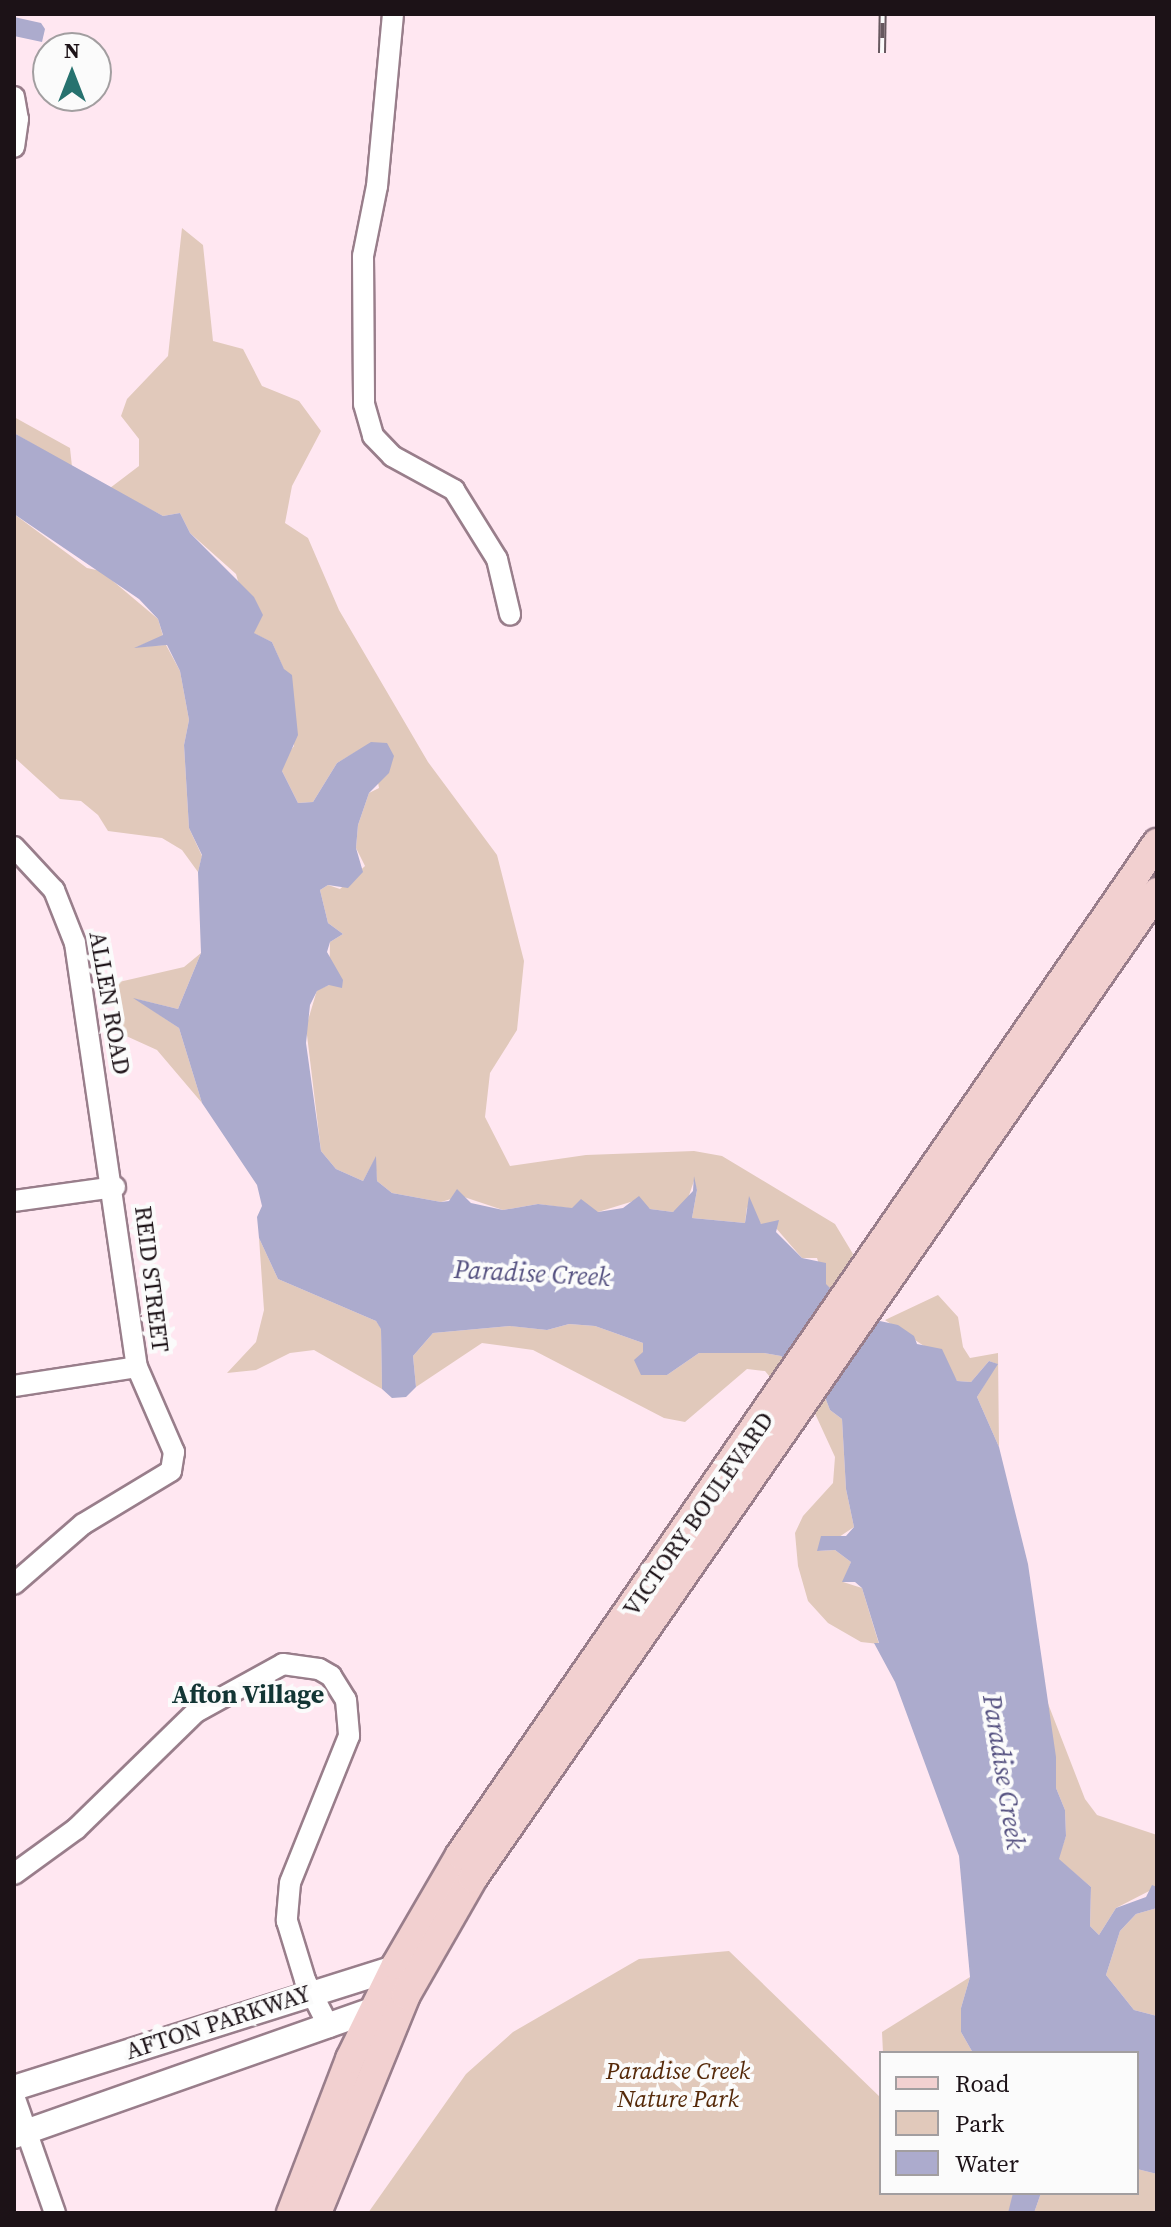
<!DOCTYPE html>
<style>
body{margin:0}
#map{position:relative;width:1171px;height:2227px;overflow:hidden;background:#ffe7f1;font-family:"Source Serif 4",serif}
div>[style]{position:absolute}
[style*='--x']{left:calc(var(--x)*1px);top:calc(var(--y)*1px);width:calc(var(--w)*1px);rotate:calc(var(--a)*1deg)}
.green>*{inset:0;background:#e1c9bb}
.water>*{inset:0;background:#acabcd}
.roads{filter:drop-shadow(2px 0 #997e8b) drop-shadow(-2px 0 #997e8b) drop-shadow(0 2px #997e8b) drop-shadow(0 -2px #997e8b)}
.minor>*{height:20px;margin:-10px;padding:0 10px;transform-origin:10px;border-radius:10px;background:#fff}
.tertiary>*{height:24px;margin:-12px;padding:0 12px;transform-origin:12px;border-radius:12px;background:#fff}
.secondary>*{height:28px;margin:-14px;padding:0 14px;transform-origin:14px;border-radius:14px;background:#f2d0d0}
.rail>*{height:8px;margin-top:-4px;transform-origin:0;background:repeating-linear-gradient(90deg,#fbfbfb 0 15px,#67585f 0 30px);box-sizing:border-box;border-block:2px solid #67585f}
span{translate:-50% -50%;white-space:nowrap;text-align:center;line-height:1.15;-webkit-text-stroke:8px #fbfbfb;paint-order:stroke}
.street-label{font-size:24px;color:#1c1217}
.park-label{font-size:24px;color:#552909;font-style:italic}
.water-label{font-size:26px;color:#534f7f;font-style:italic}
.neighbourhood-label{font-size:26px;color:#123534;font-weight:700}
.frame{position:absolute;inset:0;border:16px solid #1c1217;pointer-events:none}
.legend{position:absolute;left:879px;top:2051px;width:260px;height:144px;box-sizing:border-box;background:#fbfbfb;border:2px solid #a29ea0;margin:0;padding:10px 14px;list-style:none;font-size:24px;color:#1c1217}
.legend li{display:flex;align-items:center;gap:16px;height:40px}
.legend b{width:40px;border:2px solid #a29ea0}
.north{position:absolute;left:32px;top:32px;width:80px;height:80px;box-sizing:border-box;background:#fbfbfb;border:2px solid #a29ea0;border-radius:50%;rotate:0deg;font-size:22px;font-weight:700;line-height:32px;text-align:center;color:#1c1217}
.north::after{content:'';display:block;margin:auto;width:28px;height:36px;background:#27726f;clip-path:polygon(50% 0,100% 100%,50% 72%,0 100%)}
</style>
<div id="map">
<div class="green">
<i style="clip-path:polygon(182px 228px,203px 245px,213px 341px,243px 349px,262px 386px,299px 401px,321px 431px,292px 486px,285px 523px,308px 538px,339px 610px,428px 762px,497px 855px,524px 961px,517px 1030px,490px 1073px,485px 1117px,510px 1166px,586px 1155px,694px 1151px,722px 1156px,835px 1224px,853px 1254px,838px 1296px,825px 1284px,817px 1258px,802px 1258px,775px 1227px,761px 1224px,747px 1207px,745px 1223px,692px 1218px,697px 1190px,694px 1181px,686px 1204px,673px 1212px,650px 1209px,637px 1200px,598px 1212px,538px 1204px,503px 1210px,461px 1196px,441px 1202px,392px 1193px,377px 1181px,375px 1159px,363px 1181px,336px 1169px,321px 1151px,306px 1027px,317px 990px,329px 985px,330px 942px,343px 934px,328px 923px,320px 890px,328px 885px,340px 889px,365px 866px,356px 848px,358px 825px,369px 793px,379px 788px,371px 743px,337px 763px,313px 802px,298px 803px,282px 771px,283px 760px,294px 746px,284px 670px,272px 642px,253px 633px,236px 574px,190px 533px,180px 513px,163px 516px,110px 488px,139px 466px,139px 439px,121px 416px,127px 399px,168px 356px)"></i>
<i style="clip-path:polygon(14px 417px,70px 448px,72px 467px,14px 433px)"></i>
<i style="clip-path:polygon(14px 514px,87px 568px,101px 571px,158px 619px,163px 636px,137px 647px,166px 645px,180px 671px,189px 720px,184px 745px,189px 828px,202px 856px,198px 872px,182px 850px,162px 838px,108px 831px,98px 815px,81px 801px,60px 799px,14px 757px)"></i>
<i style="clip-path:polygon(201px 953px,178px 1009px,136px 999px,179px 1028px,202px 1103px,157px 1050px,124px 1035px,109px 994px,119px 982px,184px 967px)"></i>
<i style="clip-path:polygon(259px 1238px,278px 1279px,376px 1321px,381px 1328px,382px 1389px,314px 1350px,290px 1353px,256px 1370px,227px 1373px,256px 1342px,264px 1310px)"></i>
<i style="clip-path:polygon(938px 1295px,958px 1317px,963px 1347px,970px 1358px,998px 1353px,999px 1447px,977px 1397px,997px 1364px,989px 1361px,971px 1382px,957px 1381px,942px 1358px,885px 1320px)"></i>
<i style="clip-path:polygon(569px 1324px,595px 1326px,643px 1343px,644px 1352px,667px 1375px,699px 1353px,764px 1353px,781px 1356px,788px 1365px,775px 1383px,765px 1371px,747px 1369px,685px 1422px,664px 1418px,533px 1350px,482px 1343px,416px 1387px,413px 1356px,433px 1333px,511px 1326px,547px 1330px)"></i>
<i style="clip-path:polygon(823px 1392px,830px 1410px,842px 1419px,846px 1489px,854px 1527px,818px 1551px,835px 1550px,851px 1562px,843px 1582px,862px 1588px,879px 1644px,861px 1642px,828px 1623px,808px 1601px,798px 1566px,795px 1533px,803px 1516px,833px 1483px,835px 1457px,812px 1407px)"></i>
<i style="clip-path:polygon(1047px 1701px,1085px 1799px,1097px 1815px,1157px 1835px,1157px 1887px,1116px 1908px,1099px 1935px,1090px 1926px,1091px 1887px,1058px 1859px,1066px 1836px,1065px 1810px,1056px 1788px)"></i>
<i style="clip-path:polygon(1157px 1908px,1157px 2016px,1134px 2010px,1106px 1975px,1120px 1931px,1136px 1914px)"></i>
<i style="clip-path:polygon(729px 1951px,881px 2098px,881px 2193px,1013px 2193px,1024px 2213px,368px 2213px,466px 2074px,513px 2032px,639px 1959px)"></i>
<i style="clip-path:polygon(970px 1977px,961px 2008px,961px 2032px,973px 2053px,883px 2053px,882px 2032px)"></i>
<i style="clip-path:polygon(1137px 2169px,1157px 2174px,1157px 2213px,1034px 2213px,1041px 2193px,1137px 2193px)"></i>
</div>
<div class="water">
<i style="clip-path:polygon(14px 17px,41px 23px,45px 29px,42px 42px,14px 36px)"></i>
<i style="clip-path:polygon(14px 433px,163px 516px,180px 513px,190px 533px,254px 597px,263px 615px,254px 633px,272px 642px,284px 669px,292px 675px,298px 735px,282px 771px,298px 803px,313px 802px,337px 763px,371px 742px,387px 743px,394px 756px,389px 773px,369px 793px,358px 825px,356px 848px,363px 872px,348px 888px,328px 885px,320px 890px,328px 923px,343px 934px,330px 942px,327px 952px,343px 980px,342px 988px,329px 985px,317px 991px,310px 1005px,306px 1043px,321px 1151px,336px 1169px,363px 1181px,376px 1156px,377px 1181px,392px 1193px,441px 1202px,449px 1201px,457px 1189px,471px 1203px,503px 1210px,538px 1204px,572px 1208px,581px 1199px,598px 1212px,623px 1208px,639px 1196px,650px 1209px,673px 1212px,693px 1191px,694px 1176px,697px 1190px,692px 1218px,745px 1223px,749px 1196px,761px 1224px,779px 1220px,776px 1232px,802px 1258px,826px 1263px,826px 1284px,838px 1296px,871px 1319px,898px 1325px,914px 1336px,917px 1344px,942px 1349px,957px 1381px,971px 1382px,989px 1361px,998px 1364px,977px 1397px,999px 1447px,1028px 1564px,1056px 1757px,1056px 1788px,1065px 1810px,1066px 1836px,1059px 1859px,1091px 1887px,1090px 1926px,1099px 1935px,1116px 1908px,1146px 1897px,1152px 1885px,1157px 1887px,1157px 1908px,1136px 1914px,1120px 1931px,1106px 1975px,1134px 2010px,1157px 2016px,1157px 2174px,1137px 2169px,1137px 2053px,973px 2053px,961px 2032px,961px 2008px,970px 1977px,959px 1856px,895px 1682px,874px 1643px,879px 1643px,862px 1588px,855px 1582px,842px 1582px,851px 1562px,835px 1550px,817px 1551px,821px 1536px,846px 1536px,854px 1527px,846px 1489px,842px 1419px,830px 1410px,823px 1392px,781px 1356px,764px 1353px,699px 1353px,667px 1375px,641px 1375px,634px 1360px,643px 1352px,643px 1343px,595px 1326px,569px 1324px,547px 1330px,510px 1326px,433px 1333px,413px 1356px,416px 1387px,406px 1397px,392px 1398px,382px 1389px,381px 1329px,376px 1321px,278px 1279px,259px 1238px,257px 1217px,262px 1206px,257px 1185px,202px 1103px,179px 1028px,133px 998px,178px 1009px,201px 953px,198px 872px,202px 855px,189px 828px,184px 745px,189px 720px,180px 671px,167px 645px,134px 648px,163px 635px,158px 619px,139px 599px,14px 514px)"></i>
<i style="clip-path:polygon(1013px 2193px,1041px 2193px,1034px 2213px,1008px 2213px)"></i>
</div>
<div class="roads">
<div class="minor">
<i style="--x:393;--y:14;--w:173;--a:95.3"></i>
<i style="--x:377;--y:186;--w:71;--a:101.3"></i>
<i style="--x:363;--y:256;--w:148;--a:89.6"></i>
<i style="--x:364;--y:404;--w:33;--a:74"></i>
<i style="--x:373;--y:436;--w:28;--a:46"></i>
<i style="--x:392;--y:456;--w:71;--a:28.7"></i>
<i style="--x:454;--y:490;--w:81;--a:58.1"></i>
<i style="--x:497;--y:559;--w:57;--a:76.7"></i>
<i style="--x:14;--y:97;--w:22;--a:80"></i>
<i style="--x:18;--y:119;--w:28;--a:98"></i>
<i style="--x:14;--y:847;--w:59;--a:47.1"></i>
<i style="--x:54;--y:890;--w:57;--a:68.4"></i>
<i style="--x:75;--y:943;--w:429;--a:81.7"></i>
<i style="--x:137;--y:1367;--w:93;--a:66.5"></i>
<i style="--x:174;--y:1452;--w:19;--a:99"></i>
<i style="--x:171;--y:1471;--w:103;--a:148.9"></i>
<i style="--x:83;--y:1524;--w:91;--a:139"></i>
<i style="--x:14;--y:1201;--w:102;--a:-7.9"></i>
<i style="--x:14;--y:1386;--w:124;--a:-8.8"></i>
<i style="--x:14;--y:1874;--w:77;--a:-36"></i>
<i style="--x:76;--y:1829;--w:168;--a:-44.3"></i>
<i style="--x:196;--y:1712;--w:99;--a:-28.9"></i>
<i style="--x:283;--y:1664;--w:36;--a:8"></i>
<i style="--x:319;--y:1669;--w:14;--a:30"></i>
<i style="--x:331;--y:1676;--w:28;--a:58"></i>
<i style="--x:346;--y:1700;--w:36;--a:85"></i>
<i style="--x:349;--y:1736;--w:158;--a:111.9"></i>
<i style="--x:290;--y:1883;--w:38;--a:95"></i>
<i style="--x:287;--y:1921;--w:62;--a:73"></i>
<i style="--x:305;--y:1980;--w:53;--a:62.9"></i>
<i style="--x:14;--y:2096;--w:124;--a:70.7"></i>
</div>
<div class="tertiary">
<i style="--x:14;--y:2088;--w:413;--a:-17.5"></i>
<i style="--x:14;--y:2136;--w:393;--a:-19.4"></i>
</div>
<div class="secondary">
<i style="--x:291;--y:2213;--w:165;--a:-69"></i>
<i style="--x:350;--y:2059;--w:105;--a:-63.9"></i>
<i style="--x:396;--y:1965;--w:127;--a:-59.8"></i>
<i style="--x:460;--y:1855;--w:1229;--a:-55.44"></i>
<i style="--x:317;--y:2213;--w:235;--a:-67.8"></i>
<i style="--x:406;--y:1995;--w:135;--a:-60.2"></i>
<i style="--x:473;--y:1878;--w:1200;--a:-55.25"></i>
</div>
</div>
<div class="rail">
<i style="--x:882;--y:53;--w:39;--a:-89"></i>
</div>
<div class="street-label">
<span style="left:110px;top:1003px;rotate:80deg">ALLEN ROAD</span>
<span style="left:152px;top:1279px;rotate:83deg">REID STREET</span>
<span style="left:698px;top:1514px;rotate:-55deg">VICTORY BOULEVARD</span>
<span style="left:218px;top:2022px;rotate:-18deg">AFTON PARKWAY</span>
</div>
<div class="park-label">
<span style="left:678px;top:2085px">Paradise Creek<br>Nature Park</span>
</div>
<div class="water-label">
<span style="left:532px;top:1274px;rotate:3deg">Paradise Creek</span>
<span style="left:1003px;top:1772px;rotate:81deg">Paradise Creek</span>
</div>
<div class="neighbourhood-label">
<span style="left:248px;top:1695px">Afton Village</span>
</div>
<div class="frame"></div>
<ul class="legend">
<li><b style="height:10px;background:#f2d0d0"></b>Road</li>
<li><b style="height:22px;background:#e1c9bb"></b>Park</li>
<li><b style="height:22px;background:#acabcd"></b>Water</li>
</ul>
<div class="north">N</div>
</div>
